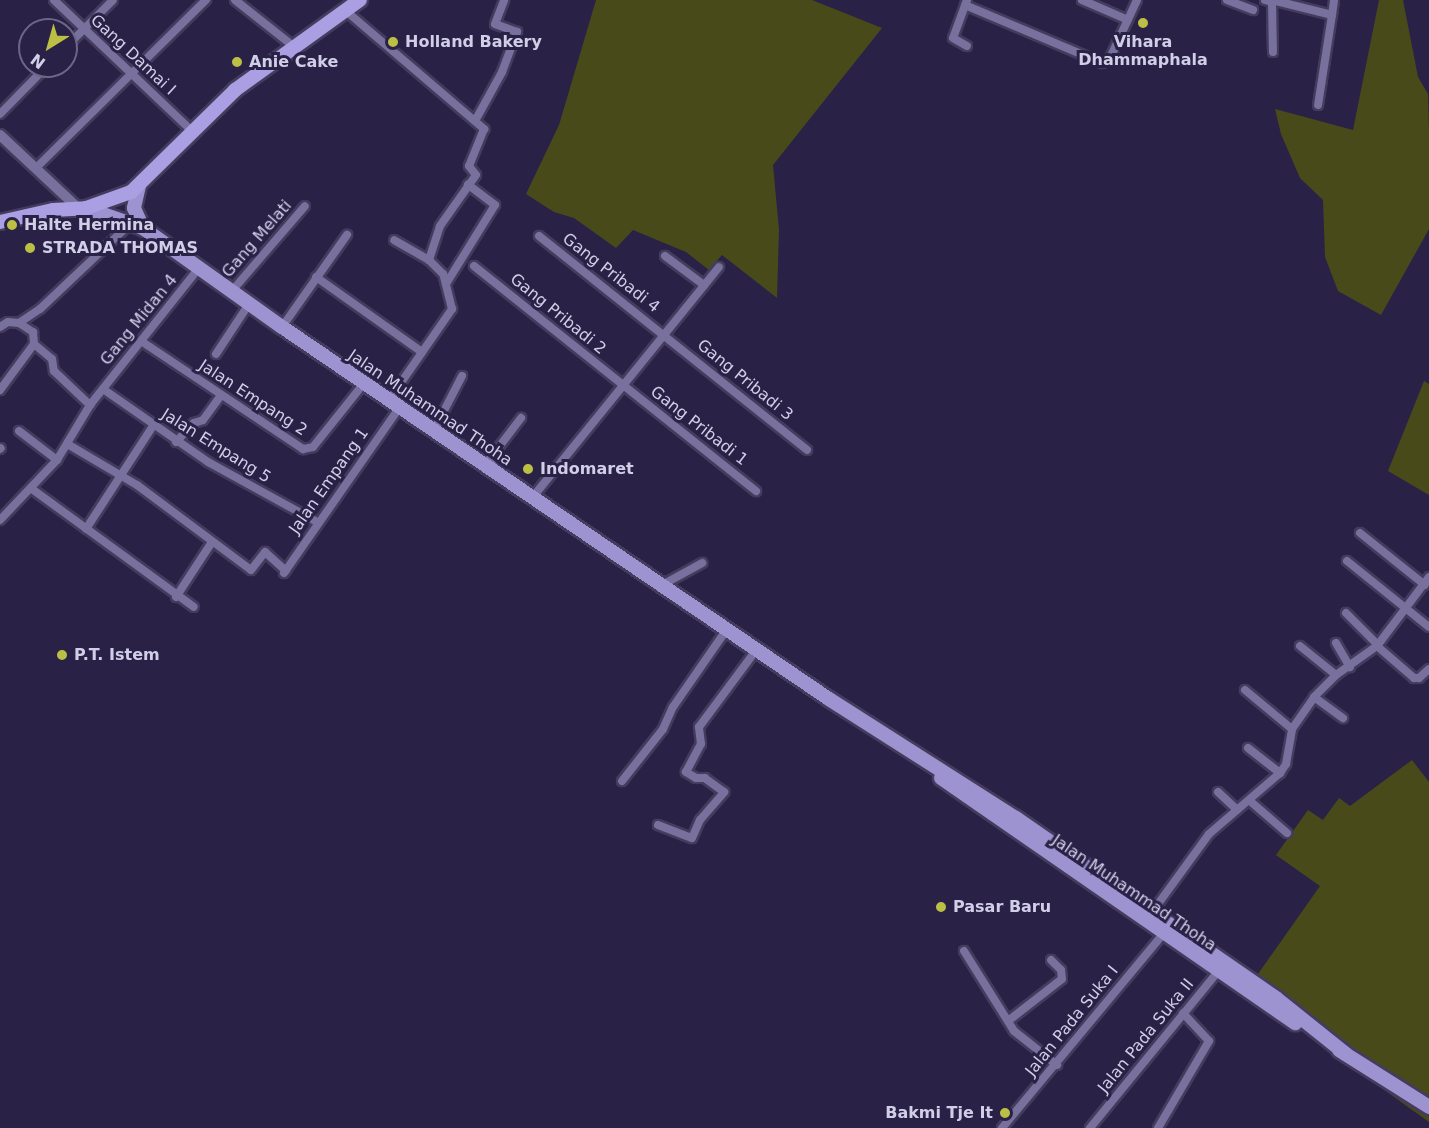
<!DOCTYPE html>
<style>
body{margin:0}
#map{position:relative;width:1429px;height:1128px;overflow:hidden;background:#2a2147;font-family:"DejaVu Sans",sans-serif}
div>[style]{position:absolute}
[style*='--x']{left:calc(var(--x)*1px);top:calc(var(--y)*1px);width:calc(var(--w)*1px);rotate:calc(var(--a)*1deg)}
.green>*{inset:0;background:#484a1a}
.roads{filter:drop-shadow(2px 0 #443c5d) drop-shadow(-2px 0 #443c5d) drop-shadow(0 2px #443c5d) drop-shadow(0 -2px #443c5d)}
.minor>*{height:8px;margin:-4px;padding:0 4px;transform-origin:4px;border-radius:4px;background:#78709d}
.tertiary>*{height:10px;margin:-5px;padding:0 5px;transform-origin:5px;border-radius:5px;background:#78709d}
.primary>*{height:14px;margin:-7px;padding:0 7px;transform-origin:7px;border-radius:7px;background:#9e93d1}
.trunk>*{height:14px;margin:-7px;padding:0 7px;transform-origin:7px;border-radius:7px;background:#aa9fe2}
.dots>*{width:16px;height:16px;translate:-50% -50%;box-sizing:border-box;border:3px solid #2a2147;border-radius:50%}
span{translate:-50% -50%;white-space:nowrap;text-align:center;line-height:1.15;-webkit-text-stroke:6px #2a2147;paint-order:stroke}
.poi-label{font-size:16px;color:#d1cee7;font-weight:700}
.left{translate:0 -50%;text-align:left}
.right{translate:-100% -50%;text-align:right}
.street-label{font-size:16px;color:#d1cee7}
.north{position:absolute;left:18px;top:18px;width:60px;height:60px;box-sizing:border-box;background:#2a2147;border:2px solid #6d6687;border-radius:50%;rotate:217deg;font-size:16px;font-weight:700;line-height:24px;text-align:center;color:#d1cee7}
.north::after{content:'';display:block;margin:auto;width:21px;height:27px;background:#bbc045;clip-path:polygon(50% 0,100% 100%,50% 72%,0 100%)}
</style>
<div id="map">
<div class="green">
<i style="clip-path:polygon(596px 0,812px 0,882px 28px,773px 165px,779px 230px,777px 298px,722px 255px,709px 270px,686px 252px,633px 230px,616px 248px,574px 218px,554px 212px,526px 194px,559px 125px)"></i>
<i style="clip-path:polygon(1379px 0,1403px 0,1418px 77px,1428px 94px,1429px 131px,1429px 229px,1381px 315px,1338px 291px,1325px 257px,1323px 200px,1300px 178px,1281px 134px,1275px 109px,1353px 130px)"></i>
<i style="clip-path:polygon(1424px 381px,1429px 384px,1429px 495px,1388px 471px)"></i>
<i style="clip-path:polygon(1412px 760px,1429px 782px,1429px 1122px,1246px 991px,1320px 886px,1276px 855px,1308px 810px,1323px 820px,1339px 798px,1350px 806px)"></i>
</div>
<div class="roads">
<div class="minor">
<i style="--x:54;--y:0;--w:190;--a:43.5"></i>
<i style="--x:235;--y:0;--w:74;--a:38.4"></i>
<i style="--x:967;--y:0;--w:40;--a:110.2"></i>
<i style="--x:953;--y:38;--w:16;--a:30"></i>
<i style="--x:1082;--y:0;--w:50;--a:23.5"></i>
<i style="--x:1227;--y:0;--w:28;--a:21"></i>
<i style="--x:1265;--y:0;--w:7;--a:16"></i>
<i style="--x:1272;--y:2;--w:50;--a:88.9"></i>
<i style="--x:1272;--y:0;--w:62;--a:14"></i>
<i style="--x:1332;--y:15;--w:91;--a:98.8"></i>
<i style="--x:965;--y:5;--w:149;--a:22.9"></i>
<i style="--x:1102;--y:63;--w:9;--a:-32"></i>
<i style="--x:1110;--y:58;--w:64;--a:-65"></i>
<i style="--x:346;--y:11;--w:182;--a:40.5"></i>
<i style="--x:484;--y:129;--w:40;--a:112"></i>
<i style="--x:469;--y:166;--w:11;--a:52"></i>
<i style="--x:476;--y:175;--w:62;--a:125.2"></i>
<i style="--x:440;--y:226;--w:36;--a:108"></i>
<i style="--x:1332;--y:15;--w:15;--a:-82"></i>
<i style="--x:66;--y:47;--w:66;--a:-45"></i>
<i style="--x:0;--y:114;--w:67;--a:-45.6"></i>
<i style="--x:475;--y:121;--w:56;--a:-61.1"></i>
<i style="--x:502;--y:72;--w:43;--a:-69.4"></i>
<i style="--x:517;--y:32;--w:23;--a:-160"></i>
<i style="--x:495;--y:24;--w:26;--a:-69"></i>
<i style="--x:37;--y:167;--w:238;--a:-44.7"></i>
<i style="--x:539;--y:236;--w:343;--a:38.6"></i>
<i style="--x:665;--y:256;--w:49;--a:36.6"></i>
<i style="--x:474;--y:266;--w:361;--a:38.6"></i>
<i style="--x:316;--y:277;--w:130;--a:35.3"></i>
<i style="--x:446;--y:284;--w:93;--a:-58.2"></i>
<i style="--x:495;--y:205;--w:34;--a:-143"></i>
<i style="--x:231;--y:292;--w:113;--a:-49.3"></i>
<i style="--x:19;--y:323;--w:25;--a:-34"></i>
<i style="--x:40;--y:309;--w:125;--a:-43.4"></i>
<i style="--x:0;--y:327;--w:9;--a:-32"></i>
<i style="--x:8;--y:322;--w:11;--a:5"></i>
<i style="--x:19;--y:323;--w:17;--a:33"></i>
<i style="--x:33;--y:332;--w:12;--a:85"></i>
<i style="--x:34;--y:344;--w:23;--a:40"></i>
<i style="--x:52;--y:359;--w:12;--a:81"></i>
<i style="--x:54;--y:371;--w:50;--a:43.4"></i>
<i style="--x:282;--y:327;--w:113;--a:-54.8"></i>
<i style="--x:141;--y:341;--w:195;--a:33.7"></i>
<i style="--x:303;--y:449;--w:10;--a:-11"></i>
<i style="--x:313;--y:447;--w:82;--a:-51.4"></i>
<i style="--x:216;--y:354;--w:60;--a:-56.6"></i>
<i style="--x:103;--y:389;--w:128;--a:34.8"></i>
<i style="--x:208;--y:462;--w:124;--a:28.8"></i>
<i style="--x:0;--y:390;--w:57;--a:-53.5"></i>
<i style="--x:389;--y:400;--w:111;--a:-55.3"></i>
<i style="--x:452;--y:309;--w:36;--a:-104"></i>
<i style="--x:443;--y:274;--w:20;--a:-135"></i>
<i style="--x:429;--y:260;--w:40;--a:-150.3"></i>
<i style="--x:434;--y:430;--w:61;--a:-62.6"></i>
<i style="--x:19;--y:431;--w:48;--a:37.3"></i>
<i style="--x:176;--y:442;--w:26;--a:-47"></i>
<i style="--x:194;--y:423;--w:9;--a:-18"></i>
<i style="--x:203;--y:420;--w:29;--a:-54"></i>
<i style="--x:69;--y:445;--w:79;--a:30.5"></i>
<i style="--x:137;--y:485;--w:142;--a:36.7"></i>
<i style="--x:251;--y:570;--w:23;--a:-52"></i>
<i style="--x:265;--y:552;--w:28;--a:42"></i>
<i style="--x:0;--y:449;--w:1;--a:-45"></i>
<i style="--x:494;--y:467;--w:9;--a:-126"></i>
<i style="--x:489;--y:460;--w:53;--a:-52.7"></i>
<i style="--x:32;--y:489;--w:200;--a:36.1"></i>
<i style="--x:532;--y:498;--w:297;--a:-51"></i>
<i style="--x:0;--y:520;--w:83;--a:-46.5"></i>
<i style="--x:57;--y:460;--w:64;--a:-59"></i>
<i style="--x:90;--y:405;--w:174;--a:-51.5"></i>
<i style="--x:86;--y:529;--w:123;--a:-57"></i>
<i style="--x:1360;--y:533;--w:83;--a:38.7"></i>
<i style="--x:1347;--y:561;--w:105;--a:38.8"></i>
<i style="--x:284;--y:573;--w:203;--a:-55.1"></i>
<i style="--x:662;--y:585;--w:46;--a:-28.8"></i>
<i style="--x:176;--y:597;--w:66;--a:-56.8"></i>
<i style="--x:1346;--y:613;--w:45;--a:45"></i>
<i style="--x:1336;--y:643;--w:28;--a:60"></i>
<i style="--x:1300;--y:646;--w:46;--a:38.9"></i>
<i style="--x:1377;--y:646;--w:49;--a:40.9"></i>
<i style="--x:1414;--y:678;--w:5;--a:0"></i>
<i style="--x:1419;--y:678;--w:13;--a:-42"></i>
<i style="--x:1245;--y:690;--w:61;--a:39.7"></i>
<i style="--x:1314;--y:697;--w:36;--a:36"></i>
<i style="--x:1248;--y:748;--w:41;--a:38"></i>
<i style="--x:622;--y:781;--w:66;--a:-51.7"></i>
<i style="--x:663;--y:729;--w:24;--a:-66"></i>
<i style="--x:673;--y:707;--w:95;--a:-55.3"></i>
<i style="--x:1218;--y:792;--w:26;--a:43"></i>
<i style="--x:1250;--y:801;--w:49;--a:40.9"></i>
<i style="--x:658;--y:825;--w:36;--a:21"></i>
<i style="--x:692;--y:838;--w:20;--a:-66"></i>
<i style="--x:700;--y:820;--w:37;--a:-49"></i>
<i style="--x:724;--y:792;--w:24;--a:-144"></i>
<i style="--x:705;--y:778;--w:9;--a:180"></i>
<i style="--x:696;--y:778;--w:12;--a:-149"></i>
<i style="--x:686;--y:772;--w:32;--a:-62"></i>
<i style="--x:701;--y:744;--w:17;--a:-97"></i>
<i style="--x:699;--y:727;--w:97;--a:-53.4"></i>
<i style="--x:1150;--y:915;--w:100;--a:-53.9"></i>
<i style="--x:1209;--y:834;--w:94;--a:-40.7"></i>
<i style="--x:1280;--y:773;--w:11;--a:-56"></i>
<i style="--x:1286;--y:764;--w:36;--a:-80"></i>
<i style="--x:1292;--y:729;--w:39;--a:-55"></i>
<i style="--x:1314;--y:697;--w:31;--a:-45"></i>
<i style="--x:1336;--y:675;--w:50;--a:-35.3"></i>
<i style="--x:1377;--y:646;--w:86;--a:-53"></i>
<i style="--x:964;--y:951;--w:94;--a:58"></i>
<i style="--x:1014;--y:1031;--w:55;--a:38.3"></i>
<i style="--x:1008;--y:1021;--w:68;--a:-37.9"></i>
<i style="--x:1062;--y:979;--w:9;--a:-96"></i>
<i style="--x:1061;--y:970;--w:14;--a:-135"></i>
<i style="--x:1002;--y:1128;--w:254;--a:-50.3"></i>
<i style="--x:1090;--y:1128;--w:207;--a:-50.7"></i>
<i style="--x:1158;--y:1128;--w:101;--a:-59.6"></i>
<i style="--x:1209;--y:1041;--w:38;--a:-133"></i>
</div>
<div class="tertiary">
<i style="--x:0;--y:135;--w:107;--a:43.1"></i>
</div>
<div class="primary">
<i style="--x:139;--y:186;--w:23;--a:103"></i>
<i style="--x:134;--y:208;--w:22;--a:66"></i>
<i style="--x:86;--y:208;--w:60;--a:19.3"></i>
<i style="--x:143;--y:228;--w:171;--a:35.5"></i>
<i style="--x:282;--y:327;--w:662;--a:34.22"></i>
<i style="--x:829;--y:699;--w:222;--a:32.5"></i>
<i style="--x:1016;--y:818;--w:316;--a:34.7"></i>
<i style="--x:1276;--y:998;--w:90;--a:38.7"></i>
<i style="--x:941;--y:778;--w:431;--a:34.7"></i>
<i style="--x:1339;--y:1050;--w:107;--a:32.3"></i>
</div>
<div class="trunk">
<i style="--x:0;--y:222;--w:54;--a:-12.8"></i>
<i style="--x:53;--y:210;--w:33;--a:-3"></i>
<i style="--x:86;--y:208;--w:48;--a:-19.6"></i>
<i style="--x:131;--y:192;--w:146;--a:-44.4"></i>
<i style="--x:235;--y:90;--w:154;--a:-35.8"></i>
</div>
</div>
<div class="dots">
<i style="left:1143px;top:23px;background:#bbc045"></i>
<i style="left:393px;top:42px;background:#bbc045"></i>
<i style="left:237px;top:62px;background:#bbc045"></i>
<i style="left:12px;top:225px;background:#bbc045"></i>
<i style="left:30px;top:248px;background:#bbc045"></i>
<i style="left:528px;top:469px;background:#bbc045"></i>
<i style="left:62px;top:655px;background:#bbc045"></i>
<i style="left:941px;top:907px;background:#bbc045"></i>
<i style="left:1005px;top:1113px;background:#bbc045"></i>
</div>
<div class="poi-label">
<span class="left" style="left:405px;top:42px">Holland Bakery</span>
<span style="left:1143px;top:51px">Vihara<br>Dhammaphala</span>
<span class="left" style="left:249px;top:62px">Anie Cake</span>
<span class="left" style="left:24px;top:225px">Halte Hermina</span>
<span class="left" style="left:42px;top:248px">STRADA THOMAS</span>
<span class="left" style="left:540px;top:469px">Indomaret</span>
<span class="left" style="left:74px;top:655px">P.T. Istem</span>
<span class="left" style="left:953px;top:907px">Pasar Baru</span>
<span class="right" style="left:993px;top:1113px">Bakmi Tje It</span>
</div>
<div class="street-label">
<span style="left:133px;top:55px;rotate:43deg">Gang Damai I</span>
<span style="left:257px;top:239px;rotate:-49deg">Gang Melati</span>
<span style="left:611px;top:273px;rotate:38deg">Gang Pribadi 4</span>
<span style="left:558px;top:314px;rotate:39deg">Gang Pribadi 2</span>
<span style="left:139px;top:320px;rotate:-51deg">Gang Midan 4</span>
<span style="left:745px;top:380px;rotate:39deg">Gang Pribadi 3</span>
<span style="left:253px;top:398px;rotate:33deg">Jalan Empang 2</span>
<span style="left:430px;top:408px;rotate:34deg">Jalan Muhammad Thoha</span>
<span style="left:699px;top:426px;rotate:38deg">Gang Pribadi 1</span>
<span style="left:216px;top:446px;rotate:32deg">Jalan Empang 5</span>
<span style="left:329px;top:481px;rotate:-55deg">Jalan Empang 1</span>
<span style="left:1134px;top:893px;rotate:34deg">Jalan Muhammad Thoha</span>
<span style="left:1072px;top:1021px;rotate:-51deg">Jalan Pada Suka I</span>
<span style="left:1146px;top:1036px;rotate:-51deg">Jalan Pada Suka II</span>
</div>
<div class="north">N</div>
</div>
